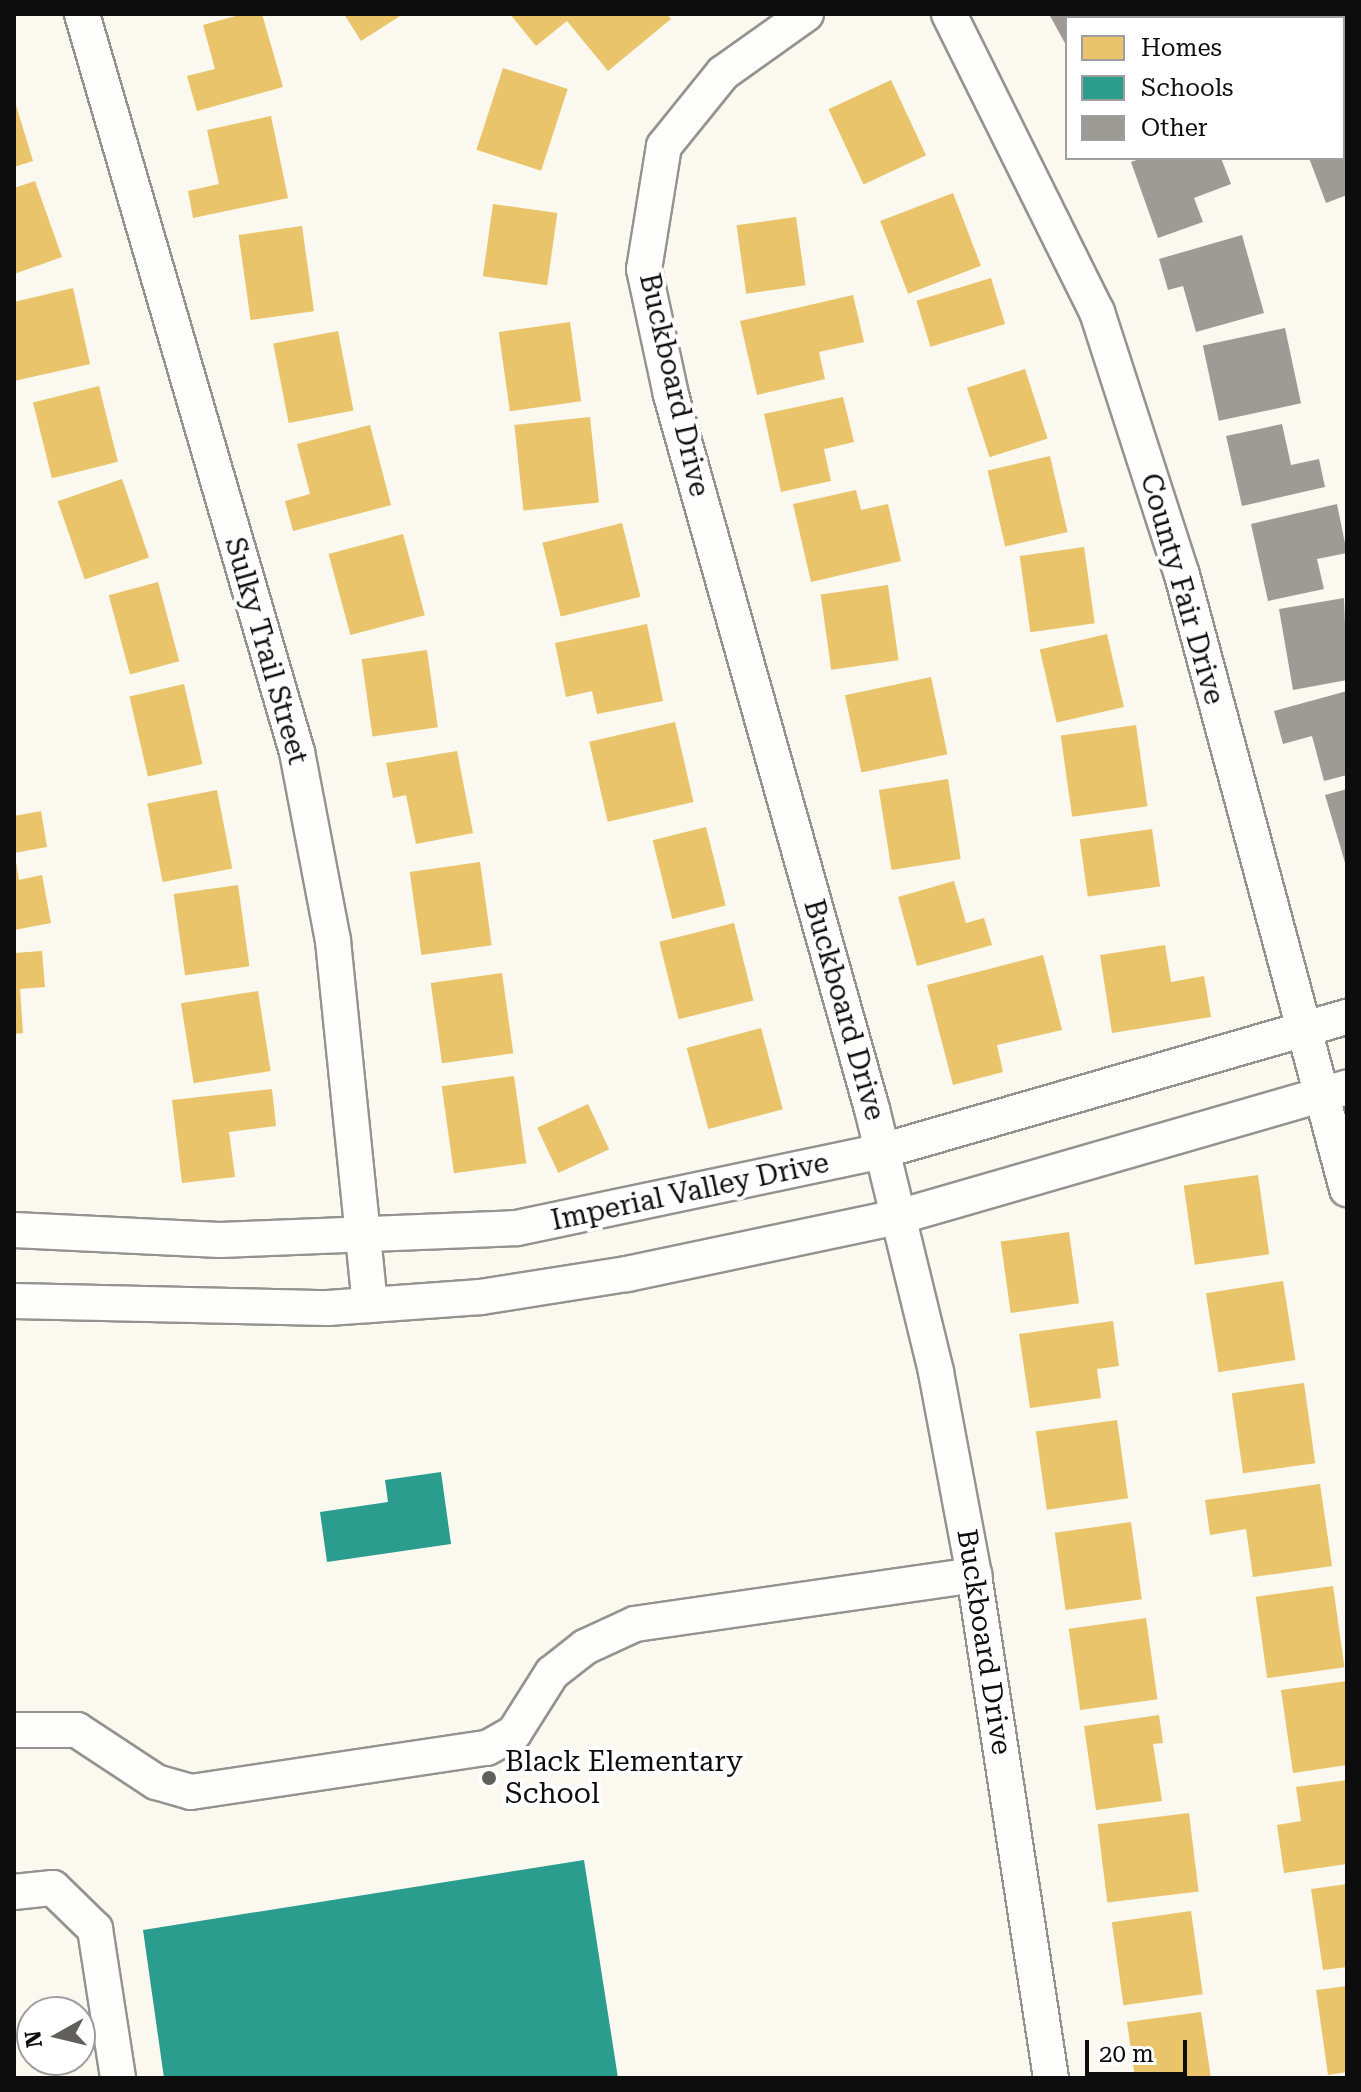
<!DOCTYPE html>
<style>
body{margin:0}
#map{position:relative;width:1361px;height:2092px;overflow:hidden;background:#fbf8f0;font-family:"Roboto Serif",serif}
div>[style]{position:absolute}
[style*='--x']{left:calc(var(--x)*1px);top:calc(var(--y)*1px);width:calc(var(--w)*1px);rotate:calc(var(--a)*1deg)}
.homes>*{inset:0;background:#e9c46a;transform-origin:0 0}
.schools>*{inset:0;background:#2a9d8f}
.building>*{inset:0;background:#9e9b96;transform-origin:0 0}
.roads{filter:drop-shadow(2px 0 #94938f) drop-shadow(-2px 0 #94938f) drop-shadow(0 2px #94938f) drop-shadow(0 -2px #94938f)}
.minor>*{height:34px;margin:-17px;padding:0 17px;transform-origin:17px;border-radius:17px;background:#fefefd}
.dots>*{width:22px;height:22px;translate:-50% -50%;box-sizing:border-box;border:4px solid #fff;border-radius:50%}
span{translate:-50% -50%;white-space:nowrap;text-align:center;line-height:1.15;-webkit-text-stroke:8px #fff;paint-order:stroke}
.street-label{font-size:28px;color:#0d0d0d}
.poi-label{font-size:28px;color:#0d0d0d}
.left{translate:0 -50%;text-align:left}
.frame{position:absolute;inset:0;border:16px solid #0d0d0d;pointer-events:none}
.legend{position:absolute;left:1065px;top:16px;width:280px;height:144px;box-sizing:border-box;background:#fff;border:2px solid #9e9e9e;margin:0;padding:10px 14px;list-style:none;font-size:24px;color:#0d0d0d}
.legend li{display:flex;align-items:center;gap:16px;height:40px}
.legend b{width:40px;border:2px solid #9e9e9e}
.north{position:absolute;left:16px;top:1996px;width:80px;height:80px;box-sizing:border-box;background:#fff;border:2px solid #9e9e9e;border-radius:50%;rotate:262deg;font-size:22px;font-weight:700;line-height:32px;text-align:center;color:#0d0d0d}
.north::after{content:'';display:block;margin:auto;width:28px;height:36px;background:#605f5c;clip-path:polygon(50% 0,100% 100%,50% 72%,0 100%)}
.scale{position:absolute;left:1085px;top:2040px;width:102px;height:36px;box-sizing:border-box;border:4px solid #0d0d0d;border-top:0;padding-left:10px;font-size:24px;line-height:28px;white-space:nowrap;color:#0d0d0d;-webkit-text-stroke:6px #fff;paint-order:stroke}
</style>
<div id="map">
<div class="homes">
<i style="clip-path:polygon(243px 14px,262px 14px,283px 87px,197px 111px,187px 76px,215px 69px,203px 25px)"></i>
<i style="clip-path:polygon(344px 14px,403px 14px,361px 41px)"></i>
<i style="clip-path:polygon(510px 14px,667px 14px,671px 19px,608px 71px,567px 21px,536px 46px)"></i>
<i style="left:503px;top:68px;width:68px;height:86px;rotate:18deg"></i>
<i style="left:891px;top:80px;width:83px;height:69px;rotate:65deg"></i>
<i style="clip-path:polygon(15px 102px,33px 161px,14px 167px,14px 103px)"></i>
<i style="clip-path:polygon(271px 116px,288px 198px,193px 218px,188px 191px,219px 184px,207px 130px)"></i>
<i style="clip-path:polygon(35px 181px,62px 257px,14px 274px,14px 188px)"></i>
<i style="left:953px;top:193px;width:78px;height:78px;rotate:69deg"></i>
<i style="left:493px;top:204px;width:65px;height:73px;rotate:8deg"></i>
<i style="left:796px;top:217px;width:69px;height:60px;rotate:82deg"></i>
<i style="left:302px;top:226px;width:86px;height:64px;rotate:82deg"></i>
<i style="left:991px;top:278px;width:48px;height:78px;rotate:73deg"></i>
<i style="clip-path:polygon(73px 288px,90px 364px,14px 381px,14px 302px)"></i>
<i style="clip-path:polygon(853px 295px,864px 342px,819px 352px,825px 379px,757px 395px,740px 321px)"></i>
<i style="left:570px;top:322px;width:80px;height:72px;rotate:82deg"></i>
<i style="left:338px;top:331px;width:81px;height:66px;rotate:79deg"></i>
<i style="left:1025px;top:369px;width:73px;height:61px;rotate:72deg"></i>
<i style="left:99px;top:386px;width:78px;height:68px;rotate:76deg"></i>
<i style="clip-path:polygon(843px 397px,854px 442px,824px 449px,831px 481px,781px 492px,764px 414px)"></i>
<i style="left:590px;top:417px;width:86px;height:76px;rotate:84deg"></i>
<i style="clip-path:polygon(370px 425px,391px 505px,293px 531px,285px 501px,310px 494px,297px 444px)"></i>
<i style="left:1050px;top:456px;width:78px;height:64px;rotate:77deg"></i>
<i style="left:122px;top:479px;width:83px;height:68px;rotate:71deg"></i>
<i style="clip-path:polygon(856px 490px,861px 510px,888px 504px,901px 561px,811px 582px,793px 504px)"></i>
<i style="left:622px;top:523px;width:76px;height:82px;rotate:76deg"></i>
<i style="left:403px;top:534px;width:84px;height:77px;rotate:75deg"></i>
<i style="left:1084px;top:547px;width:77px;height:65px;rotate:82deg"></i>
<i style="left:158px;top:582px;width:82px;height:51px;rotate:75deg"></i>
<i style="left:888px;top:585px;width:76px;height:68px;rotate:82deg"></i>
<i style="clip-path:polygon(647px 624px,663px 701px,597px 714px,592px 691px,566px 697px,555px 643px)"></i>
<i style="left:1107px;top:634px;width:75px;height:69px;rotate:77deg"></i>
<i style="left:427px;top:650px;width:78px;height:66px;rotate:82deg"></i>
<i style="left:931px;top:677px;width:79px;height:88px;rotate:78deg"></i>
<i style="left:184px;top:684px;width:82px;height:56px;rotate:77deg"></i>
<i style="left:675px;top:722px;width:82px;height:88px;rotate:77deg"></i>
<i style="left:1136px;top:725px;width:82px;height:76px;rotate:82deg"></i>
<i style="clip-path:polygon(457px 751px,473px 833px,416px 844px,406px 795px,393px 798px,386px 763px)"></i>
<i style="left:948px;top:779px;width:81px;height:70px;rotate:81deg"></i>
<i style="left:217px;top:790px;width:80px;height:71px;rotate:79deg"></i>
<i style="clip-path:polygon(41px 811px,47px 847px,14px 853px,14px 816px)"></i>
<i style="left:706px;top:827px;width:81px;height:55px;rotate:76deg"></i>
<i style="left:1152px;top:829px;width:58px;height:73px;rotate:82deg"></i>
<i style="clip-path:polygon(16px 862px,19px 880px,42px 875px,51px 923px,14px 930px)"></i>
<i style="left:480px;top:862px;width:84px;height:71px;rotate:82deg"></i>
<i style="clip-path:polygon(954px 881px,966px 923px,984px 918px,992px 945px,917px 966px,898px 897px)"></i>
<i style="left:238px;top:885px;width:82px;height:65px;rotate:82deg"></i>
<i style="left:734px;top:923px;width:80px;height:77px;rotate:76deg"></i>
<i style="clip-path:polygon(1165px 945px,1171px 982px,1204px 976px,1211px 1017px,1112px 1033px,1100px 955px)"></i>
<i style="clip-path:polygon(42px 951px,45px 987px,20px 989px,23px 1033px,14px 1034px,14px 953px)"></i>
<i style="clip-path:polygon(1043px 955px,1062px 1030px,997px 1045px,1003px 1072px,953px 1085px,927px 985px)"></i>
<i style="left:502px;top:973px;width:81px;height:72px;rotate:82deg"></i>
<i style="left:258px;top:991px;width:81px;height:78px;rotate:81deg"></i>
<i style="left:761px;top:1028px;width:84px;height:77px;rotate:75deg"></i>
<i style="left:514px;top:1076px;width:88px;height:73px;rotate:82deg"></i>
<i style="clip-path:polygon(272px 1089px,276px 1126px,229px 1132px,235px 1177px,182px 1183px,172px 1100px)"></i>
<i style="left:588px;top:1104px;width:50px;height:56px;rotate:65deg"></i>
<i style="left:1258px;top:1175px;width:80px;height:75px;rotate:82deg"></i>
<i style="left:1069px;top:1232px;width:72px;height:69px;rotate:82deg"></i>
<i style="left:1283px;top:1281px;width:80px;height:78px;rotate:81deg"></i>
<i style="clip-path:polygon(1113px 1321px,1119px 1366px,1097px 1369px,1101px 1398px,1030px 1408px,1019px 1334px)"></i>
<i style="left:1304px;top:1383px;width:81px;height:73px;rotate:82deg"></i>
<i style="left:1117px;top:1420px;width:79px;height:82px;rotate:82deg"></i>
<i style="clip-path:polygon(1320px 1484px,1332px 1566px,1253px 1577px,1246px 1529px,1210px 1535px,1205px 1500px)"></i>
<i style="left:1131px;top:1522px;width:78px;height:77px;rotate:82deg"></i>
<i style="left:1333px;top:1586px;width:82px;height:78px;rotate:82deg"></i>
<i style="left:1146px;top:1618px;width:82px;height:78px;rotate:82deg"></i>
<i style="clip-path:polygon(1347px 1681px,1347px 1765px,1293px 1773px,1281px 1690px)"></i>
<i style="clip-path:polygon(1159px 1715px,1163px 1743px,1153px 1744px,1162px 1801px,1096px 1810px,1084px 1726px)"></i>
<i style="clip-path:polygon(1347px 1780px,1347px 1864px,1284px 1873px,1277px 1825px,1301px 1821px,1296px 1787px)"></i>
<i style="left:1189px;top:1813px;width:79px;height:92px;rotate:83deg"></i>
<i style="clip-path:polygon(1347px 1884px,1347px 1967px,1323px 1970px,1311px 1889px)"></i>
<i style="left:1191px;top:1911px;width:84px;height:80px;rotate:82deg"></i>
<i style="clip-path:polygon(1347px 1986px,1347px 2072px,1328px 2075px,1316px 1990px)"></i>
<i style="clip-path:polygon(1201px 2012px,1211px 2078px,1135px 2078px,1127px 2022px)"></i>
</div>
<div class="schools">
<i style="clip-path:polygon(441px 1472px,451px 1544px,327px 1562px,320px 1512px,388px 1502px,385px 1480px)"></i>
<i style="clip-path:polygon(584px 1860px,618px 2078px,164px 2078px,143px 1930px)"></i>
</div>
<div class="building">
<i style="clip-path:polygon(1049px 14px,1112px 14px,1115px 18px,1067px 18px,1067px 47px)"></i>
<i style="clip-path:polygon(1256px 14px,1295px 14px,1287px 18px)"></i>
<i style="clip-path:polygon(1343px 19px,1347px 28px,1343px 88px)"></i>
<i style="clip-path:polygon(1347px 108px,1347px 195px,1326px 203px,1309px 158px,1343px 158px)"></i>
<i style="clip-path:polygon(1142px 158px,1221px 158px,1231px 184px,1194px 198px,1203px 222px,1158px 238px,1131px 162px)"></i>
<i style="clip-path:polygon(1242px 235px,1264px 313px,1196px 332px,1183px 286px,1168px 290px,1159px 259px)"></i>
<i style="left:1285px;top:328px;width:77px;height:84px;rotate:78deg"></i>
<i style="clip-path:polygon(1282px 424px,1291px 465px,1319px 459px,1325px 487px,1242px 506px,1226px 436px)"></i>
<i style="clip-path:polygon(1337px 504px,1347px 553px,1317px 559px,1324px 589px,1268px 601px,1251px 524px)"></i>
<i style="clip-path:polygon(1344px 598px,1347px 680px,1293px 690px,1279px 609px)"></i>
<i style="clip-path:polygon(1347px 691px,1347px 775px,1324px 781px,1312px 736px,1283px 744px,1274px 711px)"></i>
<i style="clip-path:polygon(1347px 789px,1347px 866px,1346px 866px,1325px 795px)"></i>
</div>
<div class="roads">
<div class="minor">
<i style="--x:82;--y:14;--w:769;--a:73.76"></i>
<i style="--x:297;--y:752;--w:192;--a:79.2"></i>
<i style="--x:333;--y:941;--w:366;--a:84.2"></i>
<i style="--x:806;--y:14;--w:102;--a:144.6"></i>
<i style="--x:723;--y:73;--w:94;--a:128.9"></i>
<i style="--x:664;--y:146;--w:125;--a:99.2"></i>
<i style="--x:644;--y:269;--w:129;--a:77.9"></i>
<i style="--x:671;--y:395;--w:742;--a:74.28"></i>
<i style="--x:872;--y:1109;--w:271;--a:76.3"></i>
<i style="--x:936;--y:1372;--w:207;--a:79.4"></i>
<i style="--x:974;--y:1575;--w:509;--a:81.3"></i>
<i style="--x:949;--y:14;--w:333;--a:63.6"></i>
<i style="--x:1097;--y:312;--w:276;--a:72.1"></i>
<i style="--x:1182;--y:575;--w:636;--a:74.96"></i>
<i style="--x:14;--y:1230;--w:206;--a:2.8"></i>
<i style="--x:220;--y:1240;--w:297;--a:-2.3"></i>
<i style="--x:517;--y:1228;--w:373;--a:-11.9"></i>
<i style="--x:882;--y:1151;--w:484;--a:-16.1"></i>
<i style="--x:14;--y:1301;--w:314;--a:1.3"></i>
<i style="--x:328;--y:1308;--w:153;--a:-4.1"></i>
<i style="--x:481;--y:1297;--w:148;--a:-9"></i>
<i style="--x:627;--y:1274;--w:277;--a:-11.9"></i>
<i style="--x:898;--y:1217;--w:467;--a:-16.1"></i>
<i style="--x:14;--y:1730;--w:63;--a:0"></i>
<i style="--x:77;--y:1730;--w:95;--a:33.4"></i>
<i style="--x:156;--y:1782;--w:36;--a:16"></i>
<i style="--x:191;--y:1792;--w:299;--a:-8.5"></i>
<i style="--x:487;--y:1748;--w:31;--a:-29"></i>
<i style="--x:514;--y:1733;--w:71;--a:-57.7"></i>
<i style="--x:552;--y:1673;--w:42;--a:-38.2"></i>
<i style="--x:585;--y:1647;--w:55;--a:-24.7"></i>
<i style="--x:635;--y:1624;--w:343;--a:-8.2"></i>
<i style="--x:14;--y:1892;--w:39;--a:-6"></i>
<i style="--x:53;--y:1888;--w:59;--a:44.3"></i>
<i style="--x:95;--y:1929;--w:151;--a:81.2"></i>
</div>
</div>
<div class="dots">
<i style="left:489px;top:1778px;background:#605f5c"></i>
</div>
<div class="street-label">
<span style="left:674px;top:385px;rotate:77deg">Buckboard Drive</span>
<span style="left:1182px;top:589px;rotate:74deg">County Fair Drive</span>
<span style="left:266px;top:651px;rotate:74deg">Sulky Trail Street</span>
<span style="left:844px;top:1010px;rotate:74deg">Buckboard Drive</span>
<span style="left:690px;top:1192px;rotate:-12deg">Imperial Valley Drive</span>
<span style="left:984px;top:1642px;rotate:81deg">Buckboard Drive</span>
</div>
<div class="poi-label">
<span class="left" style="left:505px;top:1778px">Black Elementary<br>School</span>
</div>
<div class="frame"></div>
<ul class="legend">
<li><b style="height:22px;background:#e9c46a"></b>Homes</li>
<li><b style="height:22px;background:#2a9d8f"></b>Schools</li>
<li><b style="height:22px;background:#9e9b96"></b>Other</li>
</ul>
<div class="north">N</div>
<div class="scale">20 m</div>
</div>
